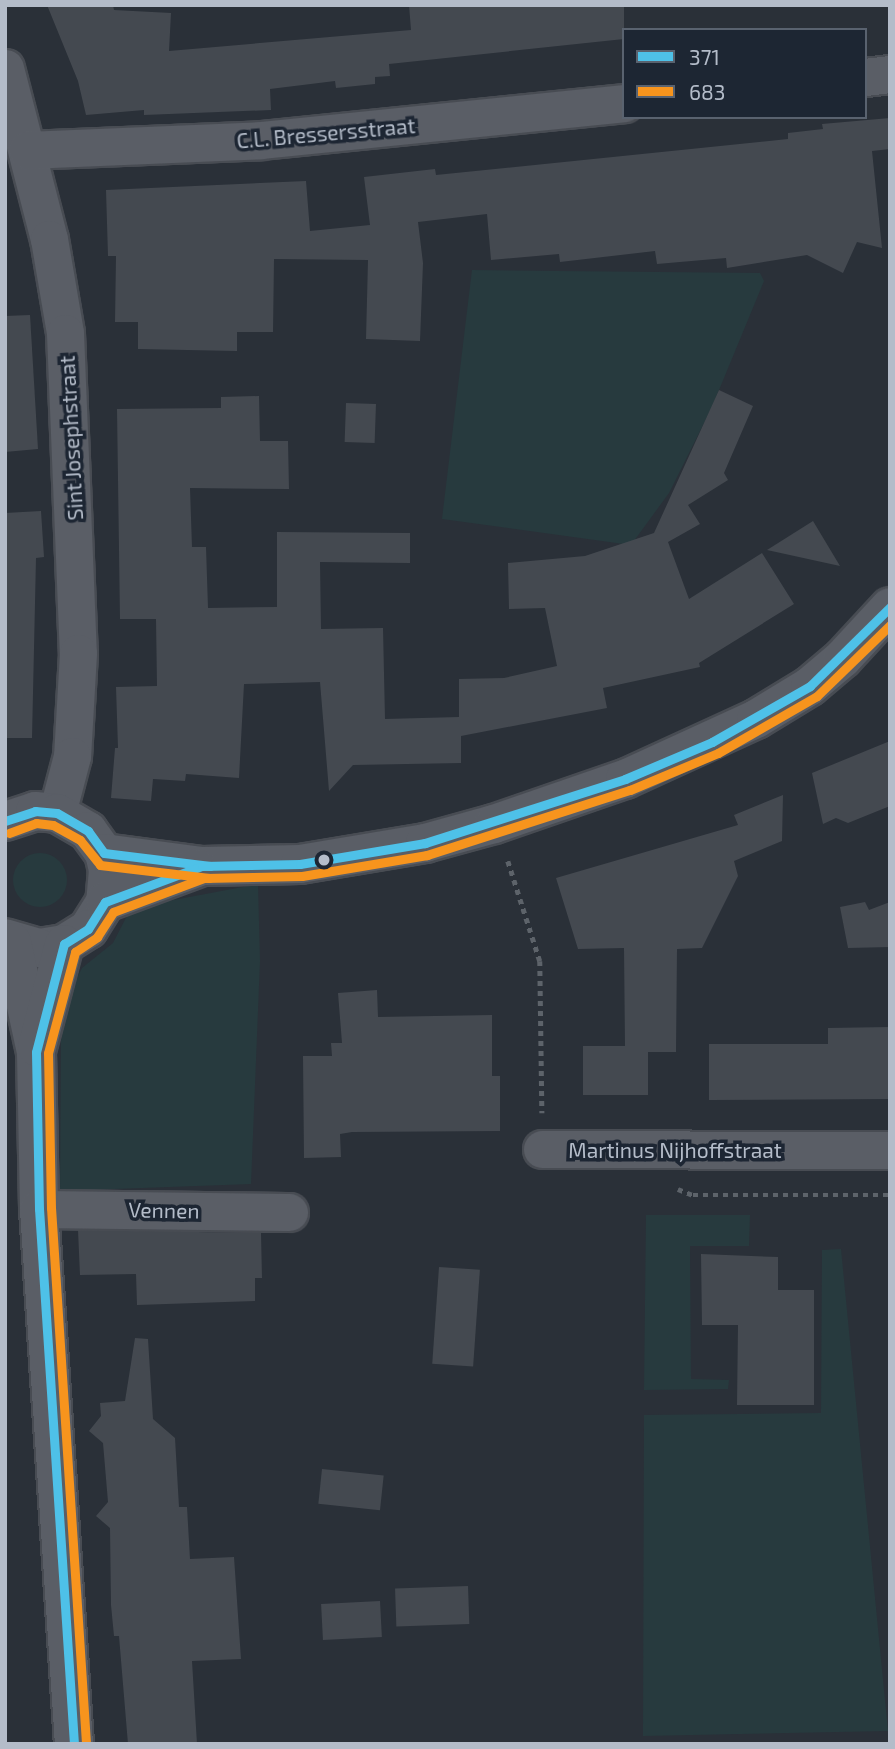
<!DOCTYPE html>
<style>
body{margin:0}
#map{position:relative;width:895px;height:1749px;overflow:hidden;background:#2a3038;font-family:"Exo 2",sans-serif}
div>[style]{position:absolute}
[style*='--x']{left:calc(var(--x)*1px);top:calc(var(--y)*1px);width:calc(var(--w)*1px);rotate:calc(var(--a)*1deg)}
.green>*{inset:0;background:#273a3e}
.round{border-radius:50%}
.building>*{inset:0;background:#444950;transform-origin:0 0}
.path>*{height:4.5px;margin-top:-2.25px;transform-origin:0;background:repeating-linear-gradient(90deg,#5d636a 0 5px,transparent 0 10px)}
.roads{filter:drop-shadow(2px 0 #484c53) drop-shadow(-2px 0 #484c53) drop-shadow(0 2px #484c53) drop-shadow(0 -2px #484c53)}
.minor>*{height:37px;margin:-18.5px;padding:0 18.5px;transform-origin:18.5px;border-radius:18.5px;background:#5a5e66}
.tertiary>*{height:38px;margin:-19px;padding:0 19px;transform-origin:19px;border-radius:19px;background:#5a5e66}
.bus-1>*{height:9px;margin:-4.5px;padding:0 4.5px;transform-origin:4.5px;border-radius:4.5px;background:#4ec1e8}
.bus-2>*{height:9px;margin:-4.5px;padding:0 4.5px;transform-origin:4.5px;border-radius:4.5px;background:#f7941d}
.dots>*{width:19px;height:19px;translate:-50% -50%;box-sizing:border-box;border:4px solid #1d2633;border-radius:50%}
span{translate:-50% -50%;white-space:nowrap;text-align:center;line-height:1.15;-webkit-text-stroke:7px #1d2633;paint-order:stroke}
.street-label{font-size:21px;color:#b4bcc9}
.frame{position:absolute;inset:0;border:7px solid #b4bcc9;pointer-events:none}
.legend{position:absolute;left:622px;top:28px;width:245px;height:91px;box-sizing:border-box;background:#1d2633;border:2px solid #59626f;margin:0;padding:9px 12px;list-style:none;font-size:21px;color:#b4bcc9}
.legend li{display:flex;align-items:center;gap:14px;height:35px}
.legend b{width:35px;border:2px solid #59626f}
</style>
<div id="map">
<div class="green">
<i style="clip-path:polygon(472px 270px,760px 273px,764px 281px,712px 407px,669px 493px,631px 545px,442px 519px)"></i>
<i class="round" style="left:13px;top:853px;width:54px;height:54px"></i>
<i style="clip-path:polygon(258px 884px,260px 961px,251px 1184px,60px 1191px,61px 1041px,68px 995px,82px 968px,113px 943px,131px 908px)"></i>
<i style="clip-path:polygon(646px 1215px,750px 1215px,749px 1246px,690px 1246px,691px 1379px,729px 1380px,728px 1389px,644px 1390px)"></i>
<i style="clip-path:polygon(841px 1249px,888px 1731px,643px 1736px,644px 1415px,821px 1413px,822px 1250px)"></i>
</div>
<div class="building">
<i style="clip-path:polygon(47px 5px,113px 5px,114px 10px,171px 13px,169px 51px,411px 30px,409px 5px,624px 5px,624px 39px,389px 64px,390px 76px,375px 77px,375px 84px,336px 88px,335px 81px,270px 89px,271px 110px,144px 115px,144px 110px,86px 115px,78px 81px)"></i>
<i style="clip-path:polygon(890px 118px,890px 149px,872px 151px,882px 248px,857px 242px,843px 273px,807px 255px,727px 268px,726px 258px,657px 264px,655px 251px,560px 262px,559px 254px,491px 260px,487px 214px,418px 222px,423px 263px,420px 341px,366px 339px,368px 260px,274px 259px,273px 332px,237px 332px,237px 351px,138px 349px,138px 322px,115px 322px,116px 256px,108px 256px,106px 190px,306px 181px,310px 231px,370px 225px,364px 177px,435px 169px,436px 175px,788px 139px,788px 133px,823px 129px,822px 124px)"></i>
<i style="clip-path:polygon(30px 315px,38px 449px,5px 452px,5px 316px)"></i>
<i style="clip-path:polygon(719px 390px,753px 406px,724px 473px,728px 480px,688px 505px,700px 524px,668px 542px,689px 599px,762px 553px,794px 604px,699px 663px,700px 667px,603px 688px,607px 708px,461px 736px,461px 763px,353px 765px,329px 791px,320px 682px,244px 684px,239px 778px,186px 774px,185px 781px,153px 779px,151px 801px,111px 798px,115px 748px,118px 748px,116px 687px,157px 686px,156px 619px,120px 619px,117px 409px,221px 408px,221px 397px,259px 396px,260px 441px,288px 441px,289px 489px,190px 488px,192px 547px,206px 547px,208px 608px,277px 607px,277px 532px,410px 533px,410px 563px,320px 562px,321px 629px,383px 628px,385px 719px,459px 717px,459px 679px,504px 678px,557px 666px,545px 608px,509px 609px,508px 563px,585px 556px,654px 533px)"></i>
<i style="left:346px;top:403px;width:30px;height:39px;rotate:2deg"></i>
<i style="clip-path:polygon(41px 511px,44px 557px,36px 558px,32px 738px,5px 738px,5px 513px)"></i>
<i style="clip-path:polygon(813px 521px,840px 566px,767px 550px)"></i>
<i style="clip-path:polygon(890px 741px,890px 806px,848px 823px,836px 818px,823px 824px,812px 773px)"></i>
<i style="clip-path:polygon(783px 795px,782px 841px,734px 861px,738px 876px,702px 948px,677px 949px,676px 1052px,648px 1052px,648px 1095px,583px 1095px,583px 1046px,625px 1046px,624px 948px,578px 949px,556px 878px,738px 825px,734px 815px)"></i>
<i style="clip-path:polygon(865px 902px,869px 910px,890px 902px,890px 947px,848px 948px,840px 907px)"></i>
<i style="clip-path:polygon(377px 990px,378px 1017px,492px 1015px,492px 1076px,500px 1076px,500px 1131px,352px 1132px,340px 1134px,341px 1157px,304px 1158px,303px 1056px,332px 1056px,331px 1043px,342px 1043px,338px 993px)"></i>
<i style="clip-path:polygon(890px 1027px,890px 1099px,709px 1100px,709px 1044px,828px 1044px,828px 1028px)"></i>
<i style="clip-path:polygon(78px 1230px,261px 1233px,262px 1278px,255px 1278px,255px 1301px,137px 1305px,136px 1274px,80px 1275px)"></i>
<i style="clip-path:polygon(701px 1254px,778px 1257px,778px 1290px,814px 1290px,814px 1405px,737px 1405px,738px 1325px,702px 1325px)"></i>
<i style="left:439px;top:1267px;width:41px;height:97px;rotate:4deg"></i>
<i style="clip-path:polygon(135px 1338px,148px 1339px,153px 1419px,175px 1438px,179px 1507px,187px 1507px,190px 1559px,234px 1557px,241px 1659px,192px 1661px,197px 1744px,128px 1744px,119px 1636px,114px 1636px,111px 1605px,110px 1528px,96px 1516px,108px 1502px,103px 1443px,89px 1431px,101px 1416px,100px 1403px,125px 1401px)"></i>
<i style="left:322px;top:1469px;width:62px;height:35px;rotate:6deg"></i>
<i style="left:468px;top:1586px;width:38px;height:73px;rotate:88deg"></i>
<i style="left:380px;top:1601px;width:36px;height:59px;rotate:87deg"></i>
</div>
<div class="path">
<i style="--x:508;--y:861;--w:105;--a:72.3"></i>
<i style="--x:540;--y:961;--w:152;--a:89.2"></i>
<i style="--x:678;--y:1189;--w:16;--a:22"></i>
<i style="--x:693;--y:1195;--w:197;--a:0"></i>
</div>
<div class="roads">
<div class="minor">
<i style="--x:5;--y:68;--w:177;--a:75.6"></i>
<i style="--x:49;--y:239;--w:95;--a:80.3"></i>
<i style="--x:65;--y:333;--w:320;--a:87.7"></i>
<i style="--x:78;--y:653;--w:103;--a:93.3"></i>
<i style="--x:72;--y:756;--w:59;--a:104.7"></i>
<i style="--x:865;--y:77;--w:25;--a:-7"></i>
<i style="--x:27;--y:150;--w:234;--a:-2.4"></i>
<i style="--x:261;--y:140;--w:365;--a:-5.8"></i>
<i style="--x:542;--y:1149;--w:348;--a:0.2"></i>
<i style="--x:39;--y:1209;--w:250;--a:0.7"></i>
</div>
<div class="tertiary">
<i style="--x:5;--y:821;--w:32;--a:-18"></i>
<i style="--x:35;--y:811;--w:22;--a:5"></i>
<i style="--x:57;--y:813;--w:36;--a:30"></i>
<i style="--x:88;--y:831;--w:27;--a:54"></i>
<i style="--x:104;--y:853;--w:17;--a:77"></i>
<i style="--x:108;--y:870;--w:32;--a:95"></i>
<i style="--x:105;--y:902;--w:32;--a:122"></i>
<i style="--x:88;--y:929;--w:28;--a:148"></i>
<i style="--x:64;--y:944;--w:25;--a:171"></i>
<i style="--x:39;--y:948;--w:35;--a:-164"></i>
<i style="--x:104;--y:853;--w:99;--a:7.6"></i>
<i style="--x:202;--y:866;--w:98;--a:-1.2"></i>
<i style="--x:300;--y:864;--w:127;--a:-9.5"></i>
<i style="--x:425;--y:843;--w:72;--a:-15.4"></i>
<i style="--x:494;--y:824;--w:139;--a:-19"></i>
<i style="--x:625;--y:779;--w:144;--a:-24.6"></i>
<i style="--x:756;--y:719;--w:63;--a:-31.4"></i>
<i style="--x:810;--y:686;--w:43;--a:-40.3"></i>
<i style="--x:843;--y:658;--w:69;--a:-47.3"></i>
<i style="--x:105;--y:902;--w:98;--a:-20.3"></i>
<i style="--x:12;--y:942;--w:113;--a:77.7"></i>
<i style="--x:36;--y:1052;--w:157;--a:88.9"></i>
<i style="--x:39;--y:1209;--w:536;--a:86.26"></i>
<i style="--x:37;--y:1047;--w:106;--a:-75.3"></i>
</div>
</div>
<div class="bus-1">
<i style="--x:5;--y:821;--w:32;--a:-18"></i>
<i style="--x:35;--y:811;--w:22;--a:5"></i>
<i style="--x:57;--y:813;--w:36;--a:30"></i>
<i style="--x:88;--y:831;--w:27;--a:54"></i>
<i style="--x:104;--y:853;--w:107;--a:7"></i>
<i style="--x:74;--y:1744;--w:536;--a:-93.74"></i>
<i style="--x:39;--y:1209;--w:157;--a:-91.1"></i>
<i style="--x:36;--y:1052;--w:112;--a:-75.5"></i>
<i style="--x:64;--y:944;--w:28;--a:-32"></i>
<i style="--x:88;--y:929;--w:32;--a:-58"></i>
<i style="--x:105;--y:902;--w:103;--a:-20.4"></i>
<i style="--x:202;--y:866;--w:98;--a:-1.2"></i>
<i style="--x:300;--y:864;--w:127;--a:-9.5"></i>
<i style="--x:425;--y:843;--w:210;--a:-17.7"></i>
<i style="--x:625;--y:779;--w:95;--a:-23"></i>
<i style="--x:712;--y:742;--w:113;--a:-29.7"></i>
<i style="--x:810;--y:686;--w:112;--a:-44.6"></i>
</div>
<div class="bus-2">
<i style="--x:9;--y:833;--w:29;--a:-20"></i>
<i style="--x:36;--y:823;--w:17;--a:7"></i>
<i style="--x:53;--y:825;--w:31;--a:29"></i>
<i style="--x:80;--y:840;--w:32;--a:51"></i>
<i style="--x:100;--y:865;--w:110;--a:6.8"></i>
<i style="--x:86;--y:1743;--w:536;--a:-93.74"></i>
<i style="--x:51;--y:1208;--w:155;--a:-91.1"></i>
<i style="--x:48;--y:1053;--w:105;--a:-75"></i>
<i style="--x:75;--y:952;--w:27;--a:-34"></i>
<i style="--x:97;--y:937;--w:30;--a:-57"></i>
<i style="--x:113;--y:912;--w:97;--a:-20.5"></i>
<i style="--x:204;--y:878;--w:98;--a:-1.2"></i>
<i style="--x:302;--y:876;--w:127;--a:-9.5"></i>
<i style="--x:427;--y:855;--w:213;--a:-17.8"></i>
<i style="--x:630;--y:790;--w:95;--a:-22.8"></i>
<i style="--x:718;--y:753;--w:114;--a:-29.9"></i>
<i style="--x:817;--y:696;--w:102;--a:-44.2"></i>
</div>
<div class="dots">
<i style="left:324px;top:860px;background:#b4bcc9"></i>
</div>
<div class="street-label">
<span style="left:326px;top:133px;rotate:-5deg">C.L. Bressersstraat</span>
<span style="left:71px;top:438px;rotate:-93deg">Sint Josephstraat</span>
<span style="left:675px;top:1150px">Martinus Nijhoffstraat</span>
<span style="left:164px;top:1210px;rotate:1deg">Vennen</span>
</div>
<div class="frame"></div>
<ul class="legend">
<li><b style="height:9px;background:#4ec1e8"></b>371</li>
<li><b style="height:9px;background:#f7941d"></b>683</li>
</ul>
</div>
